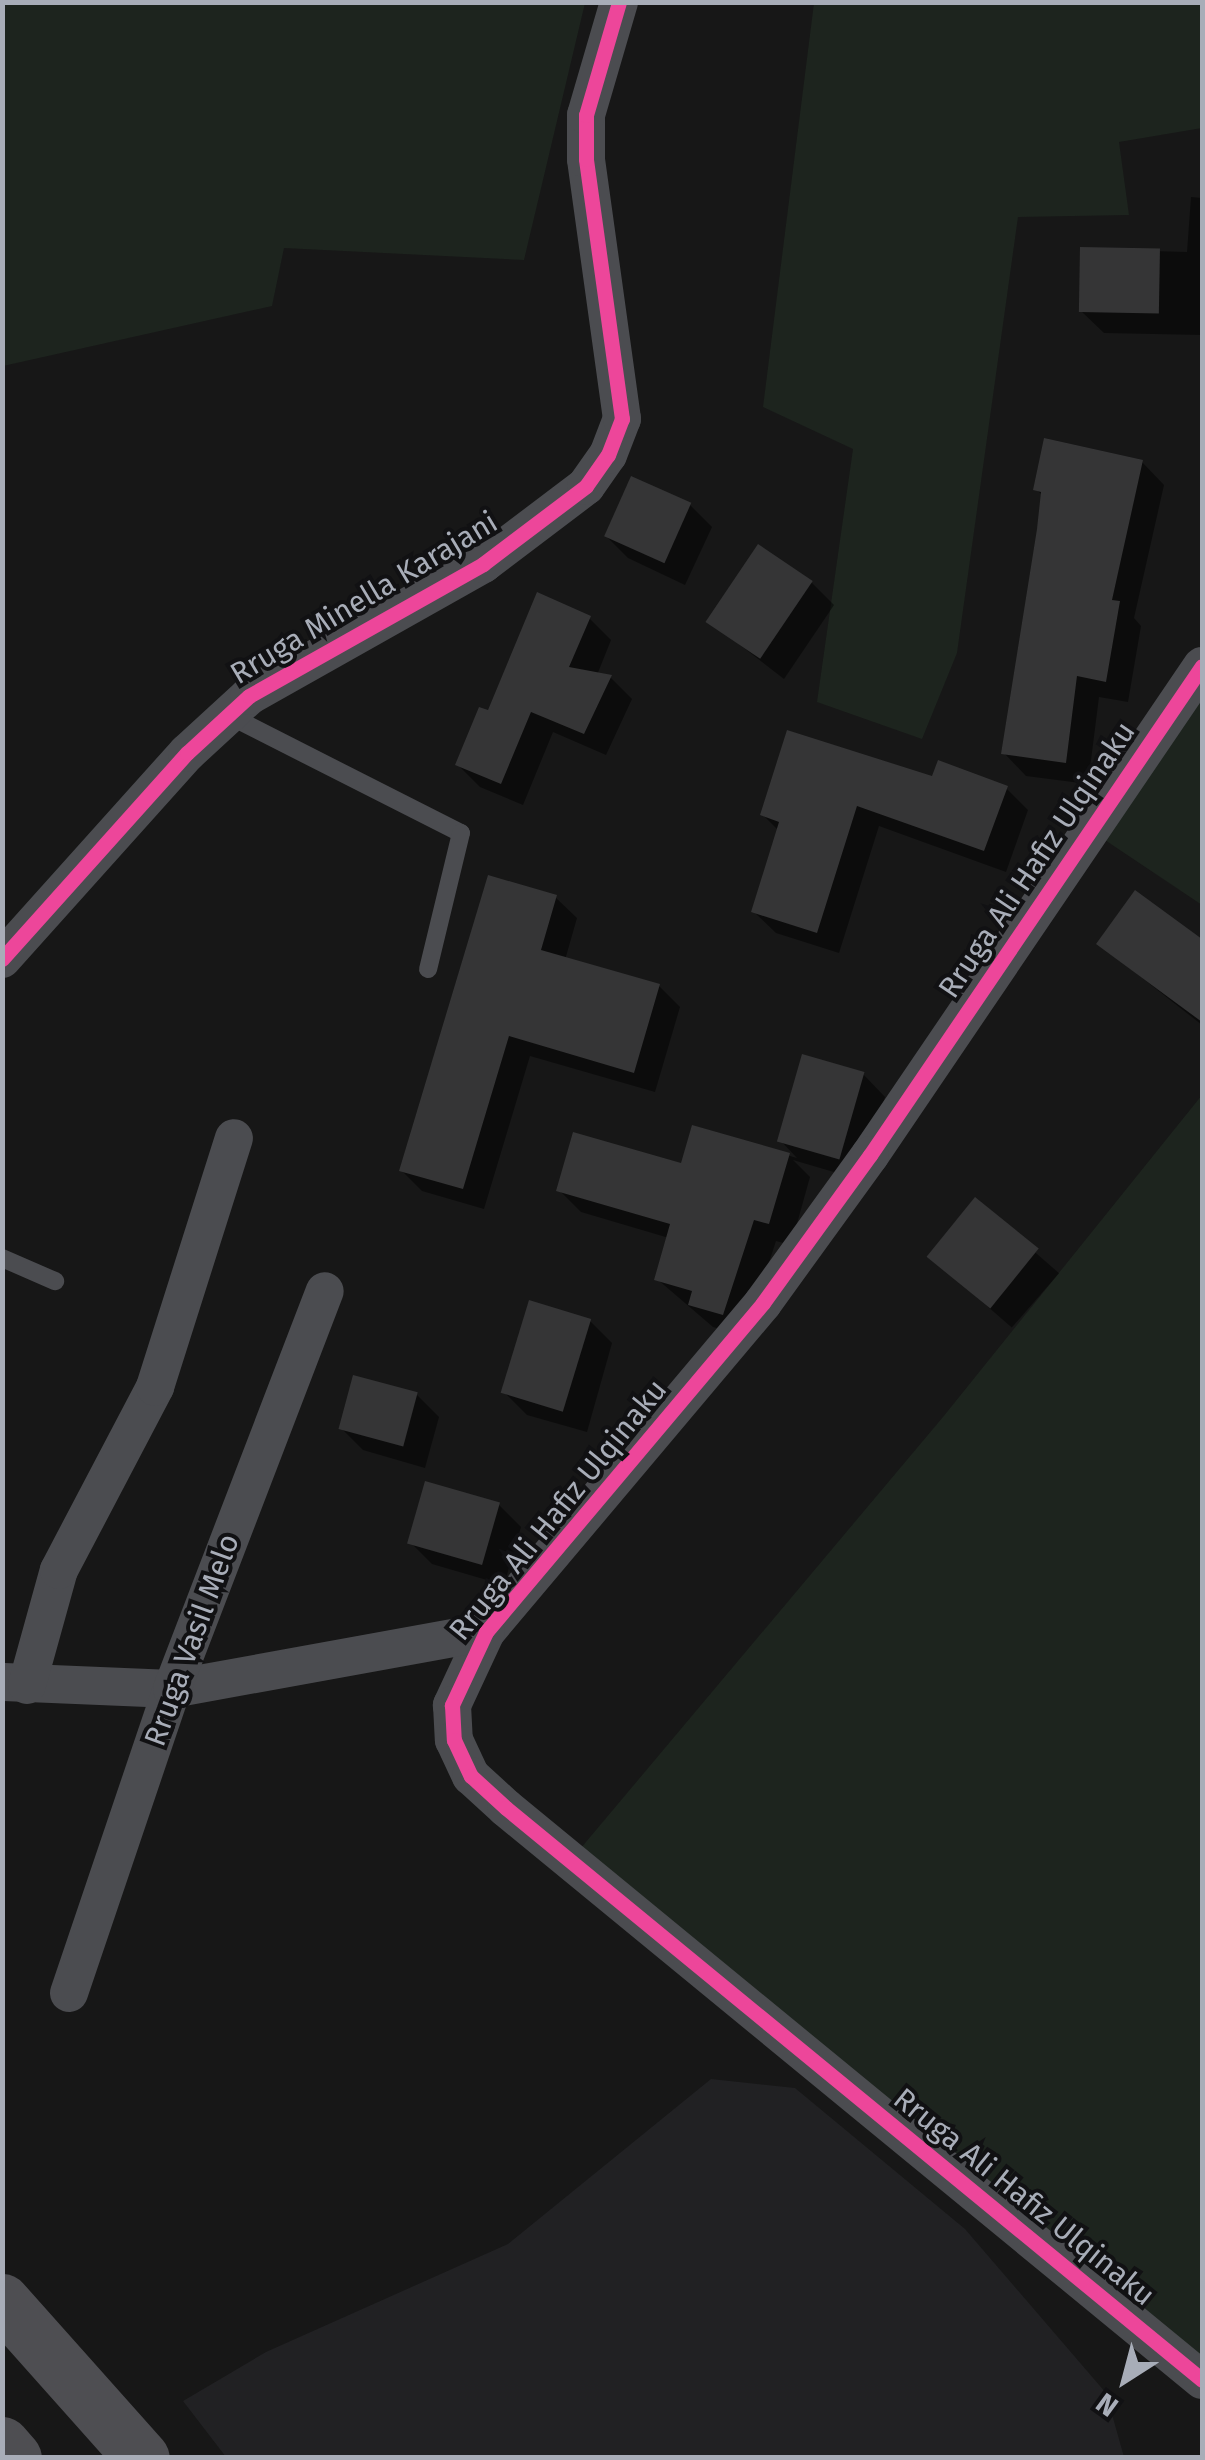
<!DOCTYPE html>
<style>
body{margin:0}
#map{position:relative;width:1205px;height:2460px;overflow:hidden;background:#171717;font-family:"Fira Sans",sans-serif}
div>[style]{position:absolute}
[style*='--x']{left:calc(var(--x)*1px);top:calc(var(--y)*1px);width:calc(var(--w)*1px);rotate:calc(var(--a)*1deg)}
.built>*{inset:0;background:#212123}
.green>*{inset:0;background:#1d241e}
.shadow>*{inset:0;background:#0007;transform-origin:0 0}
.building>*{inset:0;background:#353536;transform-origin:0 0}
.service>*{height:18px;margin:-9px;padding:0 9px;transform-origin:9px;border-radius:9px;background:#4b4c50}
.minor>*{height:38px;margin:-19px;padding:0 19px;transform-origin:19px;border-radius:19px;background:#4b4c50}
.trunk>*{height:55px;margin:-27.5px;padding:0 27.5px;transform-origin:27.5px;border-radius:27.5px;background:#4e4e52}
.cycleway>*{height:15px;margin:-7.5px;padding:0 7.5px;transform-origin:7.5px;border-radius:7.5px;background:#ed469a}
span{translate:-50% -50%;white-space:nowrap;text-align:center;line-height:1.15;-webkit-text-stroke:8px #111113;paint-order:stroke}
.street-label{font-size:30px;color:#a8adb8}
.frame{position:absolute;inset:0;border:5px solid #a8adb8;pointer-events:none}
.north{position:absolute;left:1075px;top:2330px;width:100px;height:100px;-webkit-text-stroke:8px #111113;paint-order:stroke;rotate:216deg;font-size:28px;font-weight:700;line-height:40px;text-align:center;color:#a8adb8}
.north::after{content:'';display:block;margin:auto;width:35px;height:45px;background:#a8adb8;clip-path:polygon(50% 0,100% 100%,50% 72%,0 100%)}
</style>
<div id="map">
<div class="built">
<i style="clip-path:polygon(711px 2079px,795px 2088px,965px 2229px,1106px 2393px,1124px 2457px,226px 2457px,183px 2401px,266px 2352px,508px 2244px)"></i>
</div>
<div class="green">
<i style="clip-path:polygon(2px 3px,3px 2px,585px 3px,524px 260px,284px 248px,272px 306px,3px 366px)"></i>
<i style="clip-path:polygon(814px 3px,1202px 3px,1202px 128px,1119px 142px,1129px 215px,1018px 217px,957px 653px,922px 739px,817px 702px,853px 449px,763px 407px)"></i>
<i style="clip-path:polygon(1202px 666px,1202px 905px,1090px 830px)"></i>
<i style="clip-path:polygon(1202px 1095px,1202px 2380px,570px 1861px,943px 1417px)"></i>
</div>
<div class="shadow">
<i style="clip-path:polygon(1191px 197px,1202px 198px,1202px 335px,1104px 333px,1081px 311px,1082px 249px,1187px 252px)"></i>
<i style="clip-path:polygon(1142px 462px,1164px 485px,1134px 618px,1141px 626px,1128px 702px,1099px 697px,1088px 784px,1026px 776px,1004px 753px,1043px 496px,1036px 489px)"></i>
<i style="clip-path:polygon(690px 505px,712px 527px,685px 585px,628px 558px,606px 536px)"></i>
<i style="clip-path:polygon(812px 583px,834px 605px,784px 679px,709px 621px)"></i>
<i style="clip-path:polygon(589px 618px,611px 640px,597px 675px,610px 677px,632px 699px,606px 755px,553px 732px,523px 805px,480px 787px,458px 765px,489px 714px)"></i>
<i style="clip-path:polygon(1006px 788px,1028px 810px,1006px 872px,879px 826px,839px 953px,776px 933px,753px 911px,779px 831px,763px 815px)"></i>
<i style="clip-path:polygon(1136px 893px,1202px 942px,1202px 1025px,1099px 944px)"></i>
<i style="clip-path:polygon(555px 897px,577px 918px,565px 960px,659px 986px,680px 1007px,655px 1092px,530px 1056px,484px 1209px,422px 1191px,401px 1170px)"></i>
<i style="clip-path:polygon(863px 1074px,885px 1097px,861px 1180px,793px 1160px,810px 1177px,791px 1245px,776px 1241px,745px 1336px,713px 1327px,657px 1279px,669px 1238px,581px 1212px,559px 1190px,682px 1166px,693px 1128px,797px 1158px,780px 1140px)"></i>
<i style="left:976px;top:1201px;width:110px;height:72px;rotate:41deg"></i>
<i style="clip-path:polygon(590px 1321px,612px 1343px,587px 1432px,527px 1415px,505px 1393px)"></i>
<i style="clip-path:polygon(417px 1395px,439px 1417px,425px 1468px,363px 1450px,341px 1428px)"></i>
<i style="clip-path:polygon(499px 1505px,521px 1527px,504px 1585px,432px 1564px,410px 1542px)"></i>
</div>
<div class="building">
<i style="left:1080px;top:247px;width:80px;height:65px;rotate:1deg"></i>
<i style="clip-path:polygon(1044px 438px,1143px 460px,1112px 600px,1120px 601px,1106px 682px,1077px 676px,1066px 763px,1001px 754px,1037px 529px,1041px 492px,1033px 490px)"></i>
<i style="left:631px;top:476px;width:66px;height:66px;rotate:24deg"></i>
<i style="left:758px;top:544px;width:66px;height:94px;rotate:34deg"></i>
<i style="clip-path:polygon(537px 592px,591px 616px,569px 667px,612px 675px,584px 734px,531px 712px,501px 784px,455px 765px,479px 707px,488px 710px)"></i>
<i style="clip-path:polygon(787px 730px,932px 776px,938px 760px,1008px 786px,984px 851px,857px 806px,817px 933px,751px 912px,779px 822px,760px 815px)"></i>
<i style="clip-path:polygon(488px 875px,557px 895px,541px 950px,660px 984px,634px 1073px,509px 1036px,463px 1189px,399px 1171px)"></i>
<i style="clip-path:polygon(1135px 890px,1202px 939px,1202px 1022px,1096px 944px)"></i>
<i style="left:802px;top:1054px;width:65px;height:91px;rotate:16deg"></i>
<i style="clip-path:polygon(692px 1125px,790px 1153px,769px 1224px,754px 1220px,723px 1315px,688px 1305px,692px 1291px,654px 1280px,670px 1224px,556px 1191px,573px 1132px,681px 1163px)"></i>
<i style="left:975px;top:1197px;width:82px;height:77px;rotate:39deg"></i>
<i style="left:529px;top:1300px;width:65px;height:97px;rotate:17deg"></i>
<i style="left:353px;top:1375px;width:67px;height:56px;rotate:15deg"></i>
<i style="left:425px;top:1481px;width:78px;height:65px;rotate:16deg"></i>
</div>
<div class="service">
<i style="--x:228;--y:715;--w:261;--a:26.9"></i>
<i style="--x:461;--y:833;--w:140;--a:103.6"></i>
<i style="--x:2;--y:1258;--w:58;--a:23.5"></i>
</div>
<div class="minor">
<i style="--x:1202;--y:666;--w:591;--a:124.17"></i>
<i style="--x:870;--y:1155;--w:183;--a:125.9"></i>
<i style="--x:763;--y:1303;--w:430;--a:130.1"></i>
<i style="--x:486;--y:1632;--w:81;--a:115"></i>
<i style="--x:452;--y:1705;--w:35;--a:87"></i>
<i style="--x:454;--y:1740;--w:40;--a:65"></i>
<i style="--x:471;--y:1776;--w:47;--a:42.4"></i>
<i style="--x:506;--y:1808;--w:901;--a:39.41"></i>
<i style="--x:2;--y:959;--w:277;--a:-48.1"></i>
<i style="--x:187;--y:753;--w:84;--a:-42.6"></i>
<i style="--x:249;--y:696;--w:269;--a:-29.4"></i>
<i style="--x:483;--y:564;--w:129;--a:-37.1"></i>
<i style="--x:586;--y:486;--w:38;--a:-55"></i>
<i style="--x:608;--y:455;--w:39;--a:-69"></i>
<i style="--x:622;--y:419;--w:262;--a:-97.9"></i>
<i style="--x:586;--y:159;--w:44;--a:-90"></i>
<i style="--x:586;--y:115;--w:118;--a:-73.7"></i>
<i style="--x:4;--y:1682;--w:168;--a:2.4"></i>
<i style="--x:172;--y:1689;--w:319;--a:-10.3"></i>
<i style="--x:27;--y:1685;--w:119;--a:-74.5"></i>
<i style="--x:59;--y:1570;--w:207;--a:-62.3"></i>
<i style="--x:155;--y:1387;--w:261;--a:-72.4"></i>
<i style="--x:69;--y:1993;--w:321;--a:-71.3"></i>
<i style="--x:172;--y:1689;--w:426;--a:-69"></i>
</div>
<div class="trunk">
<i style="--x:2;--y:2301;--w:210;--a:48.3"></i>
<i style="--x:2;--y:2444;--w:18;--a:49"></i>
</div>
<div class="cycleway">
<i style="--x:1202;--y:666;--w:591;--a:124.17"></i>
<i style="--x:870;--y:1155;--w:183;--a:125.9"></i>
<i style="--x:763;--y:1303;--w:430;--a:130.1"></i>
<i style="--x:486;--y:1632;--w:81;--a:115"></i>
<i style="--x:452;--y:1705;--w:35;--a:87"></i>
<i style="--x:454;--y:1740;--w:40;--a:65"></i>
<i style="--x:471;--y:1776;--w:47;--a:42.4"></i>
<i style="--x:506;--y:1808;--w:901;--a:39.41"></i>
<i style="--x:2;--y:959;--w:277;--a:-48.1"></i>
<i style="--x:187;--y:753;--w:84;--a:-42.6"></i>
<i style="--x:249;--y:696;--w:269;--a:-29.4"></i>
<i style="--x:483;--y:564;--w:129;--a:-37.1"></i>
<i style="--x:586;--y:486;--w:38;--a:-55"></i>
<i style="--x:608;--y:455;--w:39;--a:-69"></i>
<i style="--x:622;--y:419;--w:262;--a:-97.9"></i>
<i style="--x:586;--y:159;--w:44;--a:-90"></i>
<i style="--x:586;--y:115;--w:118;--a:-73.7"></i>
</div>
<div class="street-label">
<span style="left:364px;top:598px;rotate:-31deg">Rruga Minella Karajani</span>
<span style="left:1037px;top:860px;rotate:-56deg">Rruga Ali Hafiz Ulqinaku</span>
<span style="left:558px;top:1510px;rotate:-51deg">Rruga Ali Hafiz Ulqinaku</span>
<span style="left:192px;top:1640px;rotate:-70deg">Rruga Vasil Melo</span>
<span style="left:1024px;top:2197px;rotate:39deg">Rruga Ali Hafiz Ulqinaku</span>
</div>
<div class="frame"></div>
<div class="north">N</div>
</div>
